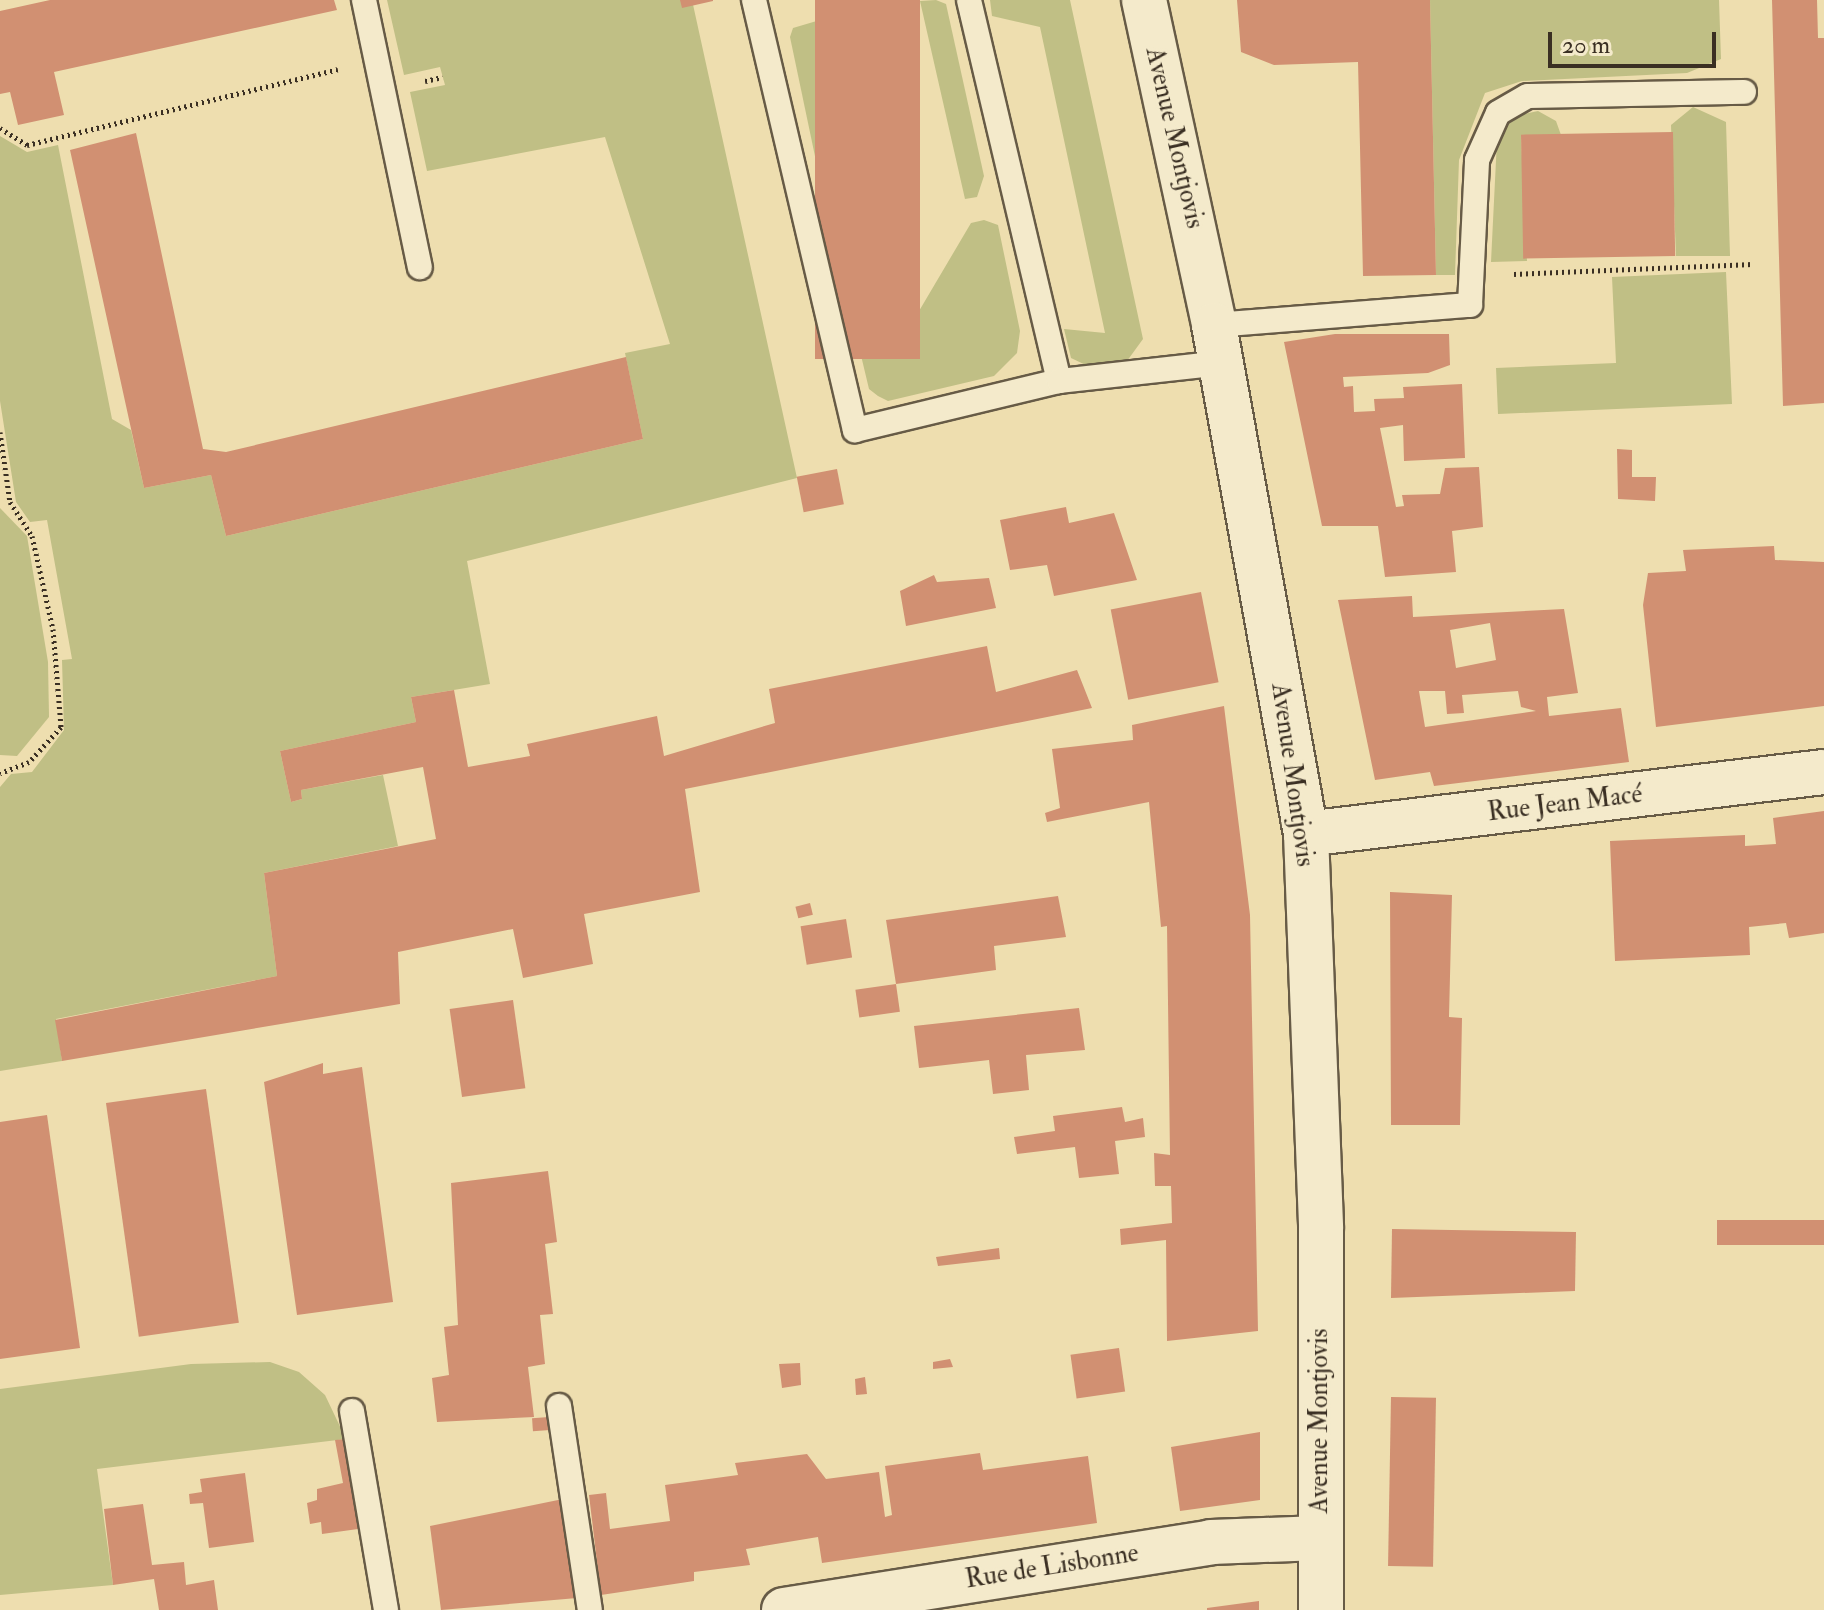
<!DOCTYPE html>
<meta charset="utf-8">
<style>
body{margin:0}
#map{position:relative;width:1824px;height:1610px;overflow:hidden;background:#eedeaf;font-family:"IM FELL Double Pica",serif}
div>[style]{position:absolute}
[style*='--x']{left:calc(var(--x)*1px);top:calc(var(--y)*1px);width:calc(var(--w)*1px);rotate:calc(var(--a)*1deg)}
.green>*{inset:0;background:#c0bf85}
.building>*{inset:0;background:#d19072;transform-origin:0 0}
.path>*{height:5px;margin-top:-2.5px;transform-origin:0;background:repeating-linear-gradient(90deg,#3a2f23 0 2px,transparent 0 6px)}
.roads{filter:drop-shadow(2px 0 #675b46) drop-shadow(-2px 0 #675b46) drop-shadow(0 2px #675b46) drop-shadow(0 -2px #675b46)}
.lane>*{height:24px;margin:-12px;padding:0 12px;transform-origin:12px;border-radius:12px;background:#f4eacb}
.street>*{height:44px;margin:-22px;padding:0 22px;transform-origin:22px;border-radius:22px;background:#f4eacb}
.secondary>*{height:44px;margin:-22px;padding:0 22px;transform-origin:22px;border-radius:22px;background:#f4eacb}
span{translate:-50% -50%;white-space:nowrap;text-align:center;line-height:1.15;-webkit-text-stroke:6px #f4eacb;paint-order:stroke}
.street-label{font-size:26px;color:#3a2f23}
.scale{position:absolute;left:1548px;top:32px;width:168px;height:36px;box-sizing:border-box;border:4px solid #3a2f23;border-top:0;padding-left:10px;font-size:24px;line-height:28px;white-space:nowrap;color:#3a2f23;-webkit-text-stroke:6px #f4eacb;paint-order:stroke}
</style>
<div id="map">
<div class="green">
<i style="clip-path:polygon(387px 0,692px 0,797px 478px,467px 561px,490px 684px,411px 697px,416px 722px,280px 751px,291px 802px,302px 799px,301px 790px,383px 775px,398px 846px,264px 873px,277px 976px,56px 1019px,62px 1061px,0 1071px,0 787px,11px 774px,32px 772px,64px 730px,62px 660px,72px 659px,47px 520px,30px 522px,16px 502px,0 401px,0 136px,27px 152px,58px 145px,112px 419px,131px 430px,144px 488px,211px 475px,226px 536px,643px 439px,625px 353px,670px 344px,605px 137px,427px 171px,410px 92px,445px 85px,440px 67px,404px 75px)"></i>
<i style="clip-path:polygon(936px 0,946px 4px,984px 176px,977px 197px,965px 199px,920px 1px)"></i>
<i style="clip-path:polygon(990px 0,1070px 0,1143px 339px,1127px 361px,1090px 367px,1071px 358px,1064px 329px,1105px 333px,1040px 27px,992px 16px)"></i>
<i style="clip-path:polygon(1430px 0,1719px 0,1721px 59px,1687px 73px,1522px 81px,1485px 93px,1459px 160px,1455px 275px,1436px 275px)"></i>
<i style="clip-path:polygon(820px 20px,868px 228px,829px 223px,790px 37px,793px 28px)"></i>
<i style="clip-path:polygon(1693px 107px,1726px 122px,1730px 256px,1676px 256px,1671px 125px)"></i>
<i style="clip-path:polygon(1538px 111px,1556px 121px,1561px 135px,1521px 137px,1527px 261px,1491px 262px,1497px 140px,1515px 116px)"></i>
<i style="clip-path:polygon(984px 220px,998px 225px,1020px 331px,1017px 353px,994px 376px,888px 401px,878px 396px,869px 389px,843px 280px,846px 254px,873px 252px,896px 350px,971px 223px)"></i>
<i style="clip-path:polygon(1726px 272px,1732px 404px,1498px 414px,1496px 368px,1616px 363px,1612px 277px)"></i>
<i style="clip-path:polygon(0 508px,27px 536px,48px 662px,49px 717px,17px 756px,0 755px)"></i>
<i style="clip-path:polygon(270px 1362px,299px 1372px,325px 1395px,346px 1439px,97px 1469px,113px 1585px,0 1595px,0 1389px,191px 1364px)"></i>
</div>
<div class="building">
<i style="clip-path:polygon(50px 0,334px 0,337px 10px,54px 72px,64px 115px,18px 125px,10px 92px,0 94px,0 11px)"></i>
<i style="clip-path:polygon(680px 0,713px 0,713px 1px,682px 8px)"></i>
<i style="left:815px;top:0;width:105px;height:359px"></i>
<i style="clip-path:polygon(1237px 0,1430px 0,1436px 275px,1363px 276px,1358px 62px,1274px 65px,1241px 52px)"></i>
<i style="clip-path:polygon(1772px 0,1817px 0,1818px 38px,1824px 38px,1824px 403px,1783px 406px)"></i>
<i style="left:1673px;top:132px;width:124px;height:152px;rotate:89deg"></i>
<i style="clip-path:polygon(136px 133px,203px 449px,226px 452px,626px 357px,643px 439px,226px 536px,211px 475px,144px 488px,70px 150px)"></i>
<i style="clip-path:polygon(1335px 334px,1449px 334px,1450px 365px,1428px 373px,1343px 377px,1344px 387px,1353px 386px,1354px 412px,1375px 411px,1374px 399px,1404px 398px,1403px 387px,1462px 384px,1465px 458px,1404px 461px,1403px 425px,1380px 428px,1396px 507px,1404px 506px,1402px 495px,1440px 494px,1445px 468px,1479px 467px,1483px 527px,1452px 531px,1456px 572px,1385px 577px,1378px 526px,1322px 526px,1284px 342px)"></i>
<i style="clip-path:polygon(1617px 449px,1632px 450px,1632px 477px,1656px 477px,1655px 501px,1618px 499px)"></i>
<i style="left:837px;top:469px;width:36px;height:41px;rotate:79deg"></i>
<i style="clip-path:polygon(1066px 507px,1069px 523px,1114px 513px,1137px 580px,1054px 596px,1047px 565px,1010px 570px,1000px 520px)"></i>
<i style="clip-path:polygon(1774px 546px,1775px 560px,1824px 562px,1824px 706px,1656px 727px,1643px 605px,1648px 573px,1686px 571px,1683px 550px)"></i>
<i style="clip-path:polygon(934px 575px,937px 582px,989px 578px,996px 608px,906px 626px,900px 591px)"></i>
<i style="left:1201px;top:592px;width:92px;height:92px;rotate:79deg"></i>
<i style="clip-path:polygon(evenodd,1412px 596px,1413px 617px,1564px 609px,1578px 693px,1547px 697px,1549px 716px,1621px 708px,1629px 762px,1434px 786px,1430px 772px,1375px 780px,1338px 600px,1412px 596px,1490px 623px,1496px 660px,1456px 668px,1450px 630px,1490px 623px,1412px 596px,1419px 691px,1445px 691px,1447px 714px,1464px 713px,1462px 695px,1518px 691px,1521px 707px,1536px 711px,1425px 727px,1419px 691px)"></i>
<i style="clip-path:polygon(987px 646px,996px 692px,1077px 670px,1092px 708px,685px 789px,700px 892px,584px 914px,593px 964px,523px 978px,513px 929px,398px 952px,400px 1004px,62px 1061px,55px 1020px,277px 976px,264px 873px,436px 839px,423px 767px,301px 790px,302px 799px,291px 802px,280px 751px,416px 722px,411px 697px,454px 690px,468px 767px,530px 756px,527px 744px,657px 716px,664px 756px,775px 723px,769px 689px)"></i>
<i style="clip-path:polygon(1224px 706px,1250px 915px,1258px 1331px,1167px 1341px,1166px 1240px,1121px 1245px,1120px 1229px,1172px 1223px,1171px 1186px,1155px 1186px,1154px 1153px,1170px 1155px,1167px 926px,1161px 927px,1149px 802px,1047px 822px,1045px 813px,1060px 808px,1052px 749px,1133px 740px,1132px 725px)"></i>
<i style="clip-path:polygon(1824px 811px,1824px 933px,1789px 938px,1786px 923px,1749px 927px,1750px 955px,1615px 961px,1610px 841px,1745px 835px,1745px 846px,1776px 844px,1773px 818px)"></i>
<i style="clip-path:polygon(1390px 892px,1452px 895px,1449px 1017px,1462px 1018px,1460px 1125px,1391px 1125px)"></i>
<i style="clip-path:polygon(1058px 896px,1066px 937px,994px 946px,996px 970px,896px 984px,886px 920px)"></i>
<i style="left:810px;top:903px;width:12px;height:15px;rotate:76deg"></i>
<i style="left:846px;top:919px;width:39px;height:46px;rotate:81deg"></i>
<i style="left:896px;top:984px;width:28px;height:41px;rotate:82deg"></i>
<i style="left:513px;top:1000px;width:89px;height:64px;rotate:82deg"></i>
<i style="clip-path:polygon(1079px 1008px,1085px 1050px,1026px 1055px,1029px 1090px,993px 1094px,989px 1060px,919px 1068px,914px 1026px)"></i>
<i style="clip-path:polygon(323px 1063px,323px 1074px,362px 1067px,393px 1302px,297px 1315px,264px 1082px)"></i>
<i style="left:206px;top:1089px;width:236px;height:101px;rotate:82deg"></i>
<i style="clip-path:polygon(1122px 1107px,1125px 1122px,1143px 1118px,1145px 1137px,1115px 1141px,1119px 1174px,1079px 1178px,1075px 1147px,1017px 1154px,1014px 1137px,1055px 1131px,1053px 1116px)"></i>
<i style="clip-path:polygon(47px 1115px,80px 1348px,0 1359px,0 1122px)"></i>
<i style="clip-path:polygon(548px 1171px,557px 1242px,545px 1244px,553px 1314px,540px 1315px,545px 1364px,528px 1367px,534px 1417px,437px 1422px,432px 1378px,449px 1375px,444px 1327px,458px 1325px,451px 1183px)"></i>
<i style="left:1824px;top:1220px;width:25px;height:107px;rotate:90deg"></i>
<i style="clip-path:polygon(1392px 1229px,1576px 1232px,1575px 1291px,1391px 1298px)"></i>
<i style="clip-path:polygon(999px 1248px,1000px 1259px,938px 1266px,936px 1257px)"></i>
<i style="left:1119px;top:1348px;width:44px;height:49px;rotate:82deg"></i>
<i style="clip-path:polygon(950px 1359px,953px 1367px,933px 1369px,933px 1362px)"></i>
<i style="clip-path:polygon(800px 1363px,801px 1385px,782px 1388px,779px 1364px)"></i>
<i style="clip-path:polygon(865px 1377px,867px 1394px,856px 1395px,855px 1379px)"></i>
<i style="left:1391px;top:1397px;width:45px;height:169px;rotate:1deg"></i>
<i style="left:549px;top:1417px;width:13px;height:17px;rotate:86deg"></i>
<i style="clip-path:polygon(1260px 1432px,1260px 1500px,1180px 1511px,1171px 1447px)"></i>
<i style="clip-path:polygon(346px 1439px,358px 1529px,322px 1534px,321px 1522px,310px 1524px,307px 1503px,317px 1500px,317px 1489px,343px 1483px,335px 1440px)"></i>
<i style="clip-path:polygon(980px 1453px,983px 1470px,1088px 1456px,1097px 1523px,822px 1563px,818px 1537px,746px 1549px,750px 1565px,694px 1572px,694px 1581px,601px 1595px,589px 1495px,606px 1493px,610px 1529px,670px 1521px,665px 1485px,738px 1475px,735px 1463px,807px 1454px,826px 1479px,879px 1472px,885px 1517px,892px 1515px,885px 1466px)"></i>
<i style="clip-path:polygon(245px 1473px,254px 1542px,209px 1548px,203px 1503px,190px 1504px,189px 1494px,202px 1492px,200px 1479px)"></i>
<i style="clip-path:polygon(563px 1499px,577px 1598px,441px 1610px,430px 1526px)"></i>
<i style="clip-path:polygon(143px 1504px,152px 1565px,184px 1562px,186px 1585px,214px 1580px,218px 1610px,159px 1610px,154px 1579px,113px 1585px,104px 1509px)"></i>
<i style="clip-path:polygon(1259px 1601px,1259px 1610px,1207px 1610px,1207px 1608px)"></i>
</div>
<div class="path">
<i style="--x:425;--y:81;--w:18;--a:-13"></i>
<i style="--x:0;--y:128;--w:32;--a:32"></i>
<i style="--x:27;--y:145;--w:320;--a:-13.7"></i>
<i style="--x:1514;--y:274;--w:239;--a:-2.4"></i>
<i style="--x:0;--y:432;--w:71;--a:81.9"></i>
<i style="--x:10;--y:502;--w:40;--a:57.1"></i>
<i style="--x:32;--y:536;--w:95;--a:77.3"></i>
<i style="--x:53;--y:629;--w:98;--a:85.3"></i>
<i style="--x:61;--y:727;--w:47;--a:132.4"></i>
<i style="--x:29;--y:762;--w:31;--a:159"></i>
</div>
<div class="roads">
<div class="lane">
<i style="--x:364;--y:0;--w:273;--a:78.2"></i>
<i style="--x:754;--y:0;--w:442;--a:76.8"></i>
<i style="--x:855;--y:430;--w:210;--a:-13.5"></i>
<i style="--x:1059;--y:381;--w:391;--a:-103.3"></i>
<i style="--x:1214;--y:325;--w:257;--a:-4.5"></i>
<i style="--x:1470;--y:305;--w:145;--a:-87.2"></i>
<i style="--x:1477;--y:160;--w:51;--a:-65.9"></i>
<i style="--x:1498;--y:113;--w:34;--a:-30"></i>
<i style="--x:1528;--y:96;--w:216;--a:-1.1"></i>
<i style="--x:1059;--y:381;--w:163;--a:-6.3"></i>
<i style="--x:559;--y:1406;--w:206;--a:81.4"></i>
<i style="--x:352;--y:1411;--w:202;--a:80.3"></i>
</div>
<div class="street">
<i style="--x:1306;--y:834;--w:522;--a:-6.83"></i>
<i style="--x:784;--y:1610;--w:432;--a:-9"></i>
<i style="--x:1211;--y:1542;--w:109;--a:-2.1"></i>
</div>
<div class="secondary">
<i style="--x:1144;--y:0;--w:332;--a:77.8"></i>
<i style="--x:1214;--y:325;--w:517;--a:79.75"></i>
<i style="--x:1306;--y:834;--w:395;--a:87.8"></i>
<i style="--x:1321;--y:1229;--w:381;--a:90"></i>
</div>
</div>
<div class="street-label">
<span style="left:1174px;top:138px;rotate:77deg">Avenue Montjovis</span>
<span style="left:1292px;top:775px;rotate:82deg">Avenue Montjovis</span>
<span style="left:1565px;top:804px;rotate:-7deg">Rue Jean Macé</span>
<span style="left:1320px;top:1421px;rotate:-90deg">Avenue Montjovis</span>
<span style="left:1052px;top:1567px;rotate:-9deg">Rue de Lisbonne</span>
</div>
<div class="scale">20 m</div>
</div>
